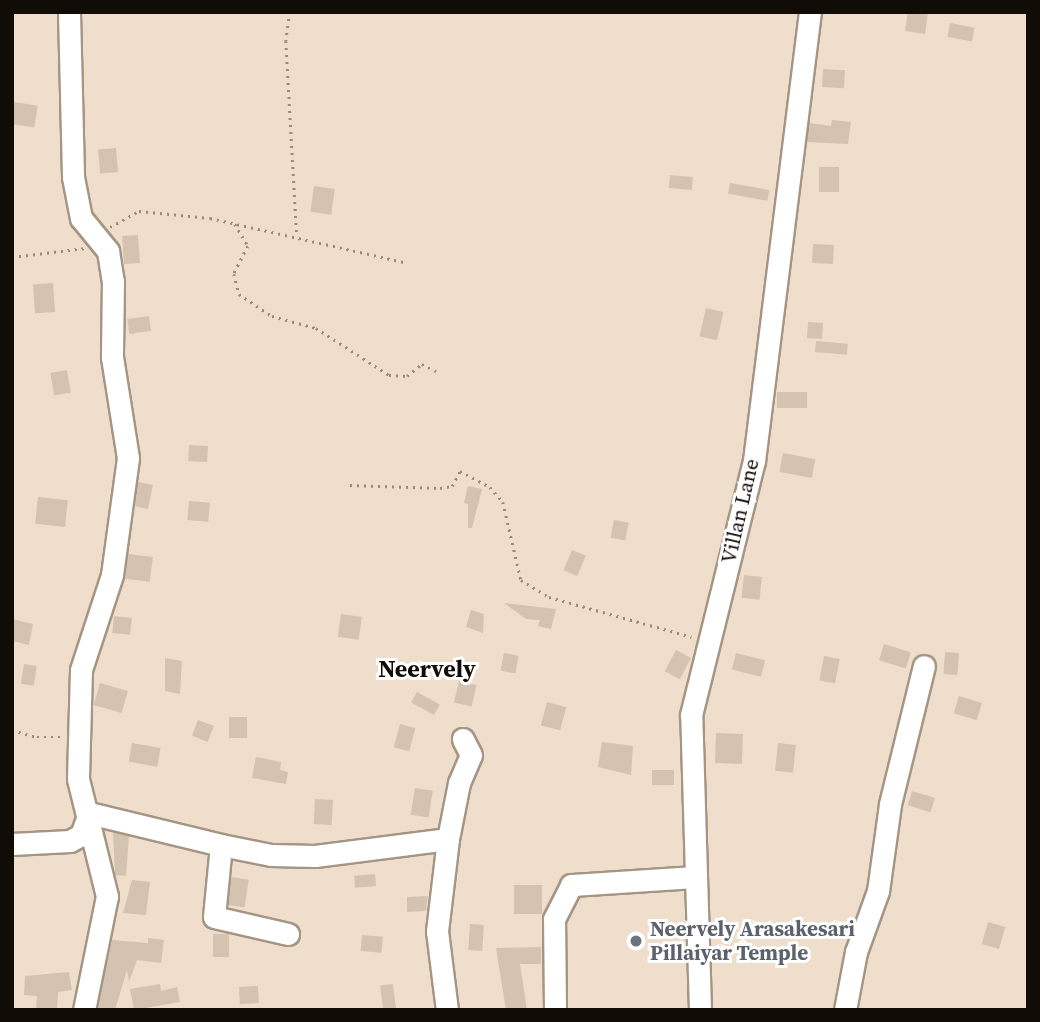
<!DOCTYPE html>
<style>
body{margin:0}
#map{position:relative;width:1040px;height:1022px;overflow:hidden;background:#f0decc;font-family:"Source Serif 4",serif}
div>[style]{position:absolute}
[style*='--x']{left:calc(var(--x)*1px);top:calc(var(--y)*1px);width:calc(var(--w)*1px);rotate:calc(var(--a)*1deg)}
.building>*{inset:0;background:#d3c3b0;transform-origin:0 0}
.path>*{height:2.5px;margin-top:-1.25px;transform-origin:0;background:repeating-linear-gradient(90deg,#988b7e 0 2px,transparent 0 7px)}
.roads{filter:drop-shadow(2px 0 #a59584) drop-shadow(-2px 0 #a59584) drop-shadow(0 2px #a59584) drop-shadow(0 -2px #a59584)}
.minor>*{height:21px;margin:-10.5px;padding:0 10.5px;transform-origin:10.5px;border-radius:10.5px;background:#fff}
.dots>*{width:19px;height:19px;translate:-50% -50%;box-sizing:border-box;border:4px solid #fff;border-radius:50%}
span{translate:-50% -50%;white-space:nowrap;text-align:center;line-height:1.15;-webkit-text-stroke:6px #fff;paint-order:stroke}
.street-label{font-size:21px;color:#120c07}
.worship-label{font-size:21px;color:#5b616d;font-weight:700}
.left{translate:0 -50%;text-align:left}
.quarter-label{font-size:24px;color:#120c07;font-weight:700}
.frame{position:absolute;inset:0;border:14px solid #120c07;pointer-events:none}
</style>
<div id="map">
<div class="building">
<i style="clip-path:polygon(908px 12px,928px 12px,925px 34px,905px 31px)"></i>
<i style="left:950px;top:23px;width:25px;height:14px;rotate:11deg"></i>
<i style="left:823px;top:69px;width:22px;height:18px;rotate:3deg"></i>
<i style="left:14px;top:102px;width:24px;height:22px;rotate:9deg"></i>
<i style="clip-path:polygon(832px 120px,851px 122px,848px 144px,807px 142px,809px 123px,831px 126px)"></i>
<i style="left:116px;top:148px;width:24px;height:18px;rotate:85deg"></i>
<i style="left:819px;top:167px;width:20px;height:25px"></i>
<i style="left:670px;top:175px;width:23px;height:13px;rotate:5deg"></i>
<i style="left:730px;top:183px;width:40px;height:11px;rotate:10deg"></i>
<i style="left:314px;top:186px;width:21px;height:26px;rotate:8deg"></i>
<i style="left:138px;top:235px;width:28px;height:16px;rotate:86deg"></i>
<i style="left:813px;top:244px;width:21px;height:19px;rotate:3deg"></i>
<i style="left:53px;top:283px;width:29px;height:20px;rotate:86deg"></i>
<i style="left:706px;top:308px;width:18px;height:29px;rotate:13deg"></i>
<i style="left:149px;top:316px;width:15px;height:22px;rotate:82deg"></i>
<i style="left:808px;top:322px;width:15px;height:16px;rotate:4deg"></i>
<i style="left:816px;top:341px;width:32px;height:11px;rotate:5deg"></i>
<i style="left:67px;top:370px;width:23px;height:17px;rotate:80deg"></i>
<i style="left:807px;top:392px;width:16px;height:30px;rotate:90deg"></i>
<i style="left:189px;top:445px;width:19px;height:16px;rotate:3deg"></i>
<i style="left:783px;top:453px;width:33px;height:19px;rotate:11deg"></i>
<i style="clip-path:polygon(138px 482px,153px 485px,148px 509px,135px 506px)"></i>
<i style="clip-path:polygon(468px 486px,482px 489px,472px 528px,468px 528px,468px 504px,464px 503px)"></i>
<i style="left:38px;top:497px;width:30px;height:27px;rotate:6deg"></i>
<i style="left:189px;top:501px;width:21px;height:19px;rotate:5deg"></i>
<i style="left:614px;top:520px;width:15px;height:18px;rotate:11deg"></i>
<i style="left:572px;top:550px;width:15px;height:22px;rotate:23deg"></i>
<i style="left:128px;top:554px;width:25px;height:25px;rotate:7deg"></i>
<i style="left:744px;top:575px;width:18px;height:23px;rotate:6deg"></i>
<i style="clip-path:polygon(504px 603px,556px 609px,551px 629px,538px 626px,540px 620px,526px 619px)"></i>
<i style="clip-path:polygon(471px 610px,484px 614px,483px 633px,466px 627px)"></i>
<i style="left:341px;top:614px;width:21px;height:23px;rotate:8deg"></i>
<i style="left:114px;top:616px;width:18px;height:17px;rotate:6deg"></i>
<i style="clip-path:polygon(12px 619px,33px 624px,29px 645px,12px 641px)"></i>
<i style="left:884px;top:644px;width:28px;height:17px;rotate:17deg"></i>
<i style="left:676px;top:650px;width:17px;height:24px;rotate:28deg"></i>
<i style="left:945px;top:652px;width:14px;height:22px;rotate:4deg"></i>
<i style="left:504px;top:653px;width:15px;height:18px;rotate:11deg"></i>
<i style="left:736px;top:653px;width:30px;height:17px;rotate:14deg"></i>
<i style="left:824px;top:656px;width:16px;height:25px;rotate:11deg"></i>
<i style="clip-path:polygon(165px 658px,182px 661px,180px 694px,165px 691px)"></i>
<i style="left:24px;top:664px;width:13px;height:20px;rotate:9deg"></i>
<i style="left:459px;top:681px;width:18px;height:22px;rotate:13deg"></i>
<i style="left:100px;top:683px;width:29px;height:23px;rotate:16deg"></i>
<i style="left:417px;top:692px;width:26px;height:12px;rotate:29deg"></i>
<i style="left:959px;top:696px;width:24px;height:18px;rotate:17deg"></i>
<i style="left:547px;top:702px;width:20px;height:24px;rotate:15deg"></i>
<i style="left:229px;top:717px;width:18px;height:21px"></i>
<i style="left:198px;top:720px;width:17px;height:17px;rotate:21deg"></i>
<i style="left:400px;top:724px;width:16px;height:24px;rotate:15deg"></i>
<i style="left:716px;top:733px;width:27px;height:30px;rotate:2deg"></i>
<i style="clip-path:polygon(602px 742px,633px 746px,631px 775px,598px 767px)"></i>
<i style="left:132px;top:743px;width:29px;height:19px;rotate:10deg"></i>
<i style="left:778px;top:743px;width:18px;height:28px;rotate:6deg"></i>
<i style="clip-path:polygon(256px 757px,281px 762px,280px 770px,288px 772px,286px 784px,252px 778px)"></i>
<i style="left:674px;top:770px;width:15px;height:22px;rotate:90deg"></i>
<i style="left:415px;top:788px;width:18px;height:27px;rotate:9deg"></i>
<i style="left:912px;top:791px;width:24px;height:15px;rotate:17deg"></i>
<i style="left:315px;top:799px;width:18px;height:25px;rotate:3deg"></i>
<i style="clip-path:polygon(113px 832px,129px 836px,126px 876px,115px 875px)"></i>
<i style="left:375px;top:874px;width:12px;height:21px;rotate:85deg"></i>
<i style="left:231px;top:877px;width:18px;height:28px;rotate:9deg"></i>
<i style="clip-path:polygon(132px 880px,150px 882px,146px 915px,123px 913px)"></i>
<i style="left:514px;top:885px;width:28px;height:29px"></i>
<i style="clip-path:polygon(428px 896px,426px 911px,407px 912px,407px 897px)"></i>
<i style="left:988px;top:922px;width:18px;height:23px;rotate:16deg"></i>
<i style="left:470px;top:924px;width:14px;height:26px;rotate:4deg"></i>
<i style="left:213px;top:934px;width:16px;height:23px"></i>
<i style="left:362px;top:935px;width:21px;height:16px;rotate:5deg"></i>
<i style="clip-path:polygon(148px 938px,164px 940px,161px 963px,137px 960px,129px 982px,127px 970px,115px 1010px,97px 1010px,112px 940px,148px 943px)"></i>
<i style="clip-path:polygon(541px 947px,541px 964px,520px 964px,527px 1010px,506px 1010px,496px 948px)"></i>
<i style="clip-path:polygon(69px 972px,72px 990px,58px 992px,57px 1010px,36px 1010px,37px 996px,24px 995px,25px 976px)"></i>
<i style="clip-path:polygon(160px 984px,161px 991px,177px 987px,180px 1002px,134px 1010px,130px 989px)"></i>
<i style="left:393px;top:984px;width:26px;height:13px;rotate:83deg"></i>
<i style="left:258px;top:986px;width:17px;height:19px;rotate:87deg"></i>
</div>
<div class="path">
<i style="--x:290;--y:12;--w:29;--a:98"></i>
<i style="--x:286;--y:41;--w:195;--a:86.8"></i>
<i style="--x:235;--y:224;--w:26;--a:59"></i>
<i style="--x:248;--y:246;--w:31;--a:117"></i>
<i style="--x:234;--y:274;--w:21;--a:76"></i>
<i style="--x:239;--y:294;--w:40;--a:34"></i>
<i style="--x:272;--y:316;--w:46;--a:15.3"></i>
<i style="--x:316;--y:328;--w:87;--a:32.8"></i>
<i style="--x:389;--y:375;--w:18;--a:3"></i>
<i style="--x:407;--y:376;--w:19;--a:-39"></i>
<i style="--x:422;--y:364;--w:16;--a:27"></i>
<i style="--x:110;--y:227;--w:33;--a:-29"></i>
<i style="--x:139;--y:211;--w:71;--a:5.6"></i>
<i style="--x:210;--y:218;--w:203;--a:12.8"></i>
<i style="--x:12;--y:257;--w:74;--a:-7"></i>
<i style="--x:350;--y:485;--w:90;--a:1.9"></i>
<i style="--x:440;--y:488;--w:12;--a:-9"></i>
<i style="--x:452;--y:486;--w:17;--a:-62"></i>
<i style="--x:460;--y:471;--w:34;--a:28"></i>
<i style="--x:490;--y:487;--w:20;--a:49"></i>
<i style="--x:503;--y:502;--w:80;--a:77"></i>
<i style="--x:521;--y:580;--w:33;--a:31"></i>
<i style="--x:549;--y:597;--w:148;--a:15.6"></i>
<i style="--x:12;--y:730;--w:26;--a:16"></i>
<i style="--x:37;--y:737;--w:26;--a:0"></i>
</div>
<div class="roads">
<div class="minor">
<i style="--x:69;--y:12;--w:165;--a:88.6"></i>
<i style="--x:73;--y:177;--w:42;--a:79"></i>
<i style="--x:81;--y:218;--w:43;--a:50.7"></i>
<i style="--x:108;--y:251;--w:30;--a:81"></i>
<i style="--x:113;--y:281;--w:76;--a:90.8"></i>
<i style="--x:112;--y:357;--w:102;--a:81"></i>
<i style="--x:128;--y:458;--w:118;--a:97.8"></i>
<i style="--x:112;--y:575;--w:100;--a:108.1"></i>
<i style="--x:81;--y:670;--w:109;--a:91.6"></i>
<i style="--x:78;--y:779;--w:121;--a:76.1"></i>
<i style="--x:107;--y:896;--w:116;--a:101.4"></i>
<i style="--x:89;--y:813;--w:136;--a:13.6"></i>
<i style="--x:221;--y:845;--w:72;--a:95.6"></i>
<i style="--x:214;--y:917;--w:76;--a:12.9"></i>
<i style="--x:448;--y:839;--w:57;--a:-78.9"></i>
<i style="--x:459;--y:783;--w:30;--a:-67"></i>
<i style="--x:471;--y:755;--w:18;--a:-117"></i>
<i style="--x:12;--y:844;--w:58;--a:-3"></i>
<i style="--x:70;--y:841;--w:13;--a:-29"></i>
<i style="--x:81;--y:835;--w:23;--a:-70"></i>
<i style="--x:221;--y:845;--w:51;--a:11.3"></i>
<i style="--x:271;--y:855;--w:44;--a:1.3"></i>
<i style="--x:315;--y:856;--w:134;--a:-7.3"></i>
<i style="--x:448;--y:839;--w:93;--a:96.8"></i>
<i style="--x:437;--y:931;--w:80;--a:82.8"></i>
<i style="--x:555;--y:1010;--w:91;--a:-90.6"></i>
<i style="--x:554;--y:919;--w:38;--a:-63"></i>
<i style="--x:571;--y:885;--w:125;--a:-3.7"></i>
<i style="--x:700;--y:1010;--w:295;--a:-91.7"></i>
<i style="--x:691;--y:715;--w:262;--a:-76.1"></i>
<i style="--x:754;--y:461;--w:452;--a:-82.9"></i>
<i style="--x:845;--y:1010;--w:59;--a:-79.3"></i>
<i style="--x:856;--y:952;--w:65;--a:-70.2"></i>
<i style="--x:878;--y:891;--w:88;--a:-82.1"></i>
<i style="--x:890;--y:804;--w:142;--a:-76.2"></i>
</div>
</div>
<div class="dots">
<i style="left:636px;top:941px;background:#6b7280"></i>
</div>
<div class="street-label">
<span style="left:740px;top:511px;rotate:-77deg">Villan Lane</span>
</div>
<div class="worship-label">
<span class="left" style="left:650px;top:941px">Neervely Arasakesari<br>Pillaiyar Temple</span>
</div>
<div class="quarter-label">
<span style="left:427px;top:669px">Neervely</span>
</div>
<div class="frame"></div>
</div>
